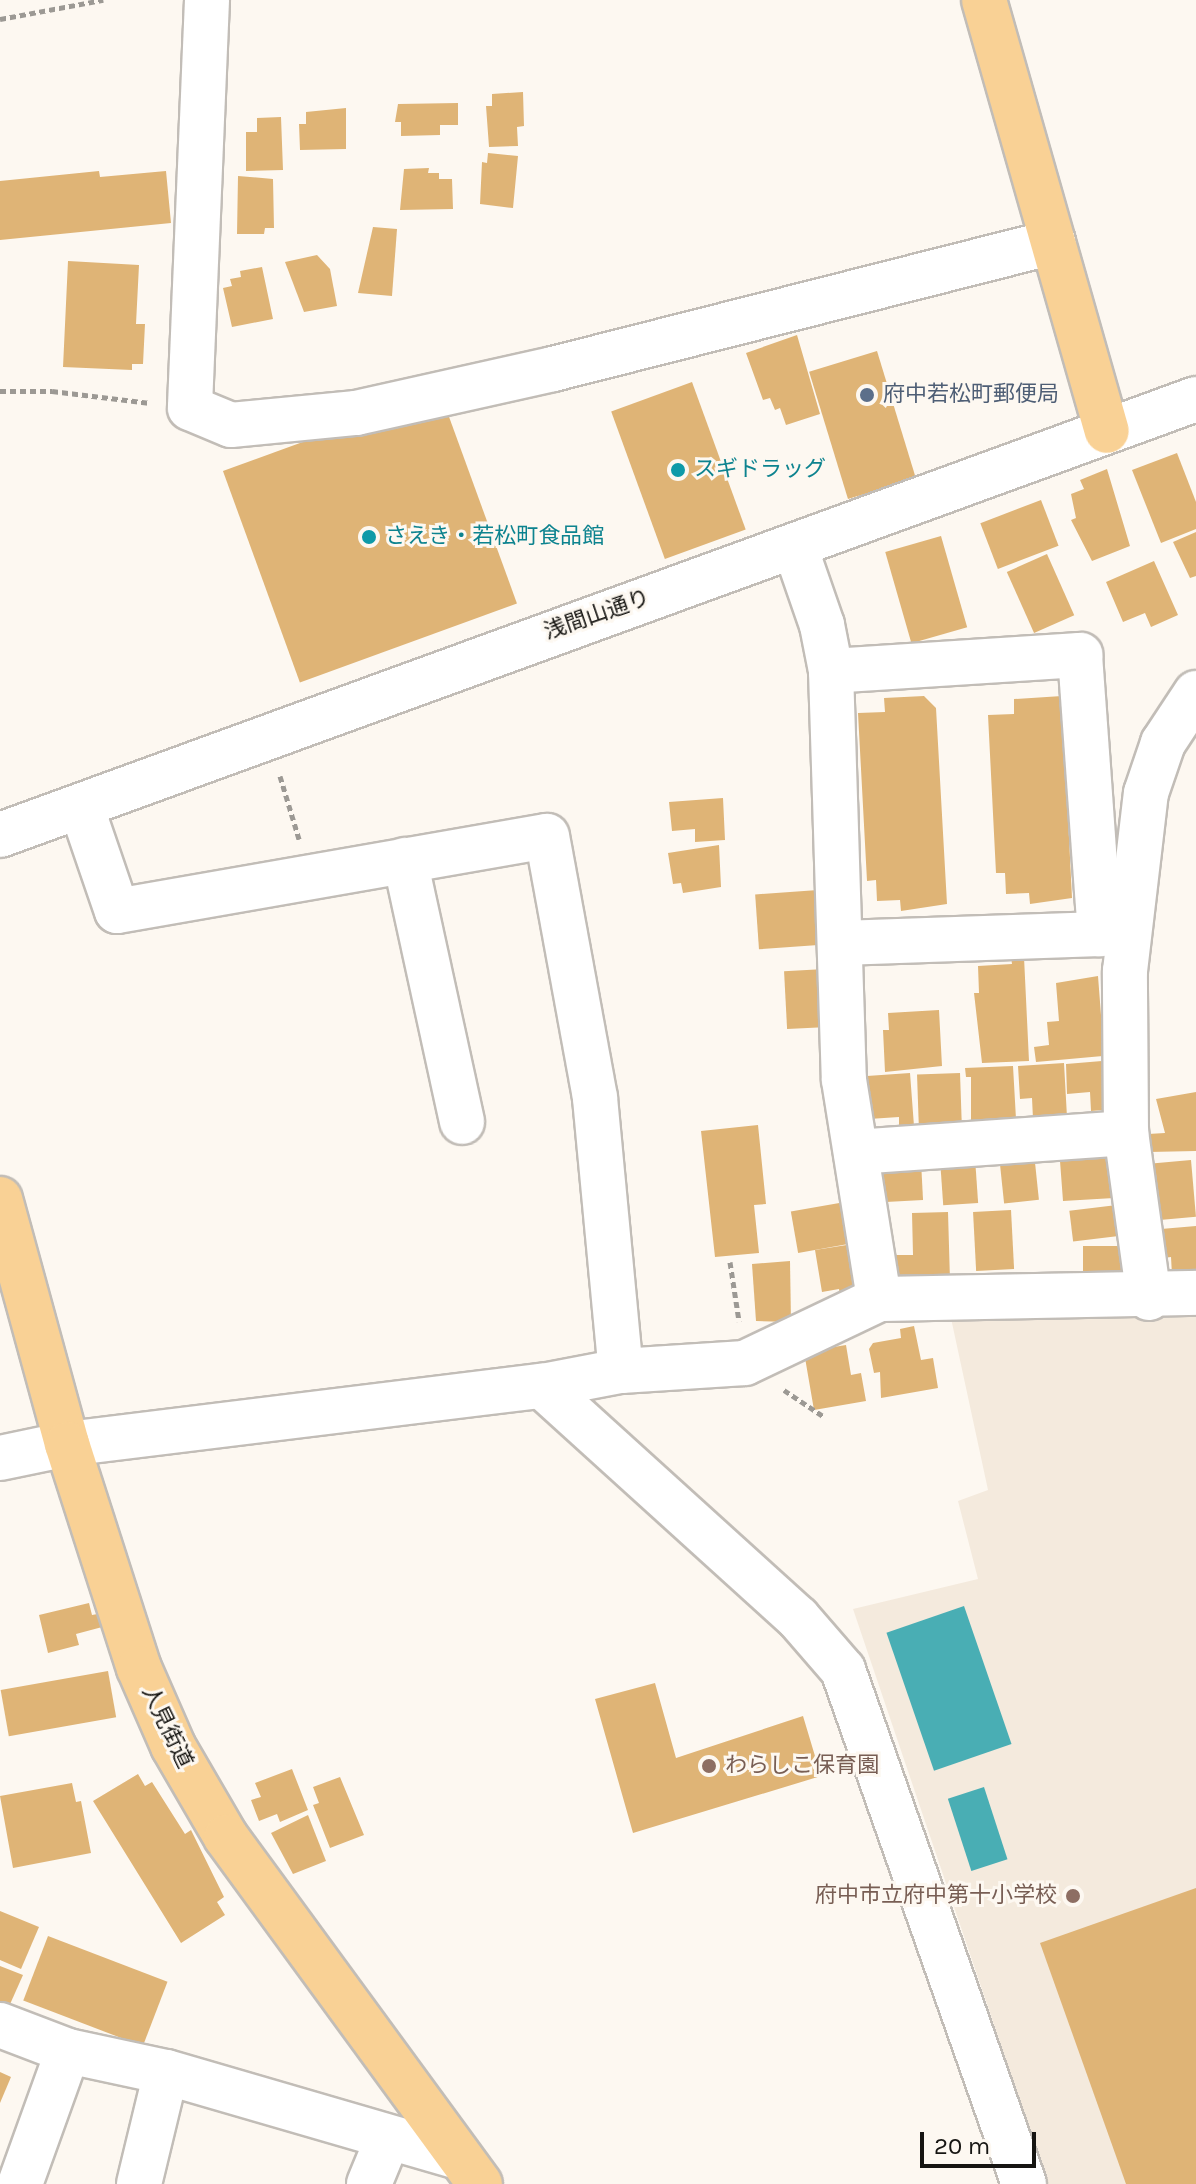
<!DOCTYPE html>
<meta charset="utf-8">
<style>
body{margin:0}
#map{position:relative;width:1196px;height:2184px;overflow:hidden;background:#fdf8f1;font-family:Karla,"Noto Sans JP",sans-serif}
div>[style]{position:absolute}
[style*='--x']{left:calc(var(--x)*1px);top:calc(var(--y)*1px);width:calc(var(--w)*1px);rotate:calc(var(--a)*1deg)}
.built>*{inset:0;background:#f4eadd}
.water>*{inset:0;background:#49aeb4;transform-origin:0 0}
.building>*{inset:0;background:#dfb476;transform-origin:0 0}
.path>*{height:5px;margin-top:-2.5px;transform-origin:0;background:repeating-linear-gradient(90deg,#9c9994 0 6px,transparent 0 10px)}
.roads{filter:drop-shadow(2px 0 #c2bdb7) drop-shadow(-2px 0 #c2bdb7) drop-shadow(0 2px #c2bdb7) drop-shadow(0 -2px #c2bdb7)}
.minor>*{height:44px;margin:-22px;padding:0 22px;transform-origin:22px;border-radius:22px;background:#fff}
.major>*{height:44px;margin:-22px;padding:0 22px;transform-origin:22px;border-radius:22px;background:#f9d195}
.dots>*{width:22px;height:22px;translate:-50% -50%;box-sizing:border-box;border:4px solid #fdf8f1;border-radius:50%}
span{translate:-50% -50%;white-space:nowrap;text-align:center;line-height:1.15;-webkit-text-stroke:6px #fdf8f1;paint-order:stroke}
.service-label{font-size:22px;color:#4e5e75}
.left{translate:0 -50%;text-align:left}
.culture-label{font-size:22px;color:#0d838f}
.street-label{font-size:22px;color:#161512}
.education-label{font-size:22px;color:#785e54}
.right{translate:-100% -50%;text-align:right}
.scale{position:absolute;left:920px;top:2132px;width:116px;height:36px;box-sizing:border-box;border:4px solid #161512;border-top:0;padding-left:10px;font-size:24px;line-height:28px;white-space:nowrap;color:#161512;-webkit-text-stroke:6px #fdf8f1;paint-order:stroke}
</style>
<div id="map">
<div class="built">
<i style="clip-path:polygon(1196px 1308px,1196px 2184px,1048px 2184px,853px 1609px,978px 1579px,958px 1501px,988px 1490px,949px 1309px)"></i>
</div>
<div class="water">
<i style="left:964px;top:1606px;width:146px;height:82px;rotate:71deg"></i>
<i style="left:984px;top:1787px;width:76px;height:38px;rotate:72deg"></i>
</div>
<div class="building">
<i style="clip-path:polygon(523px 92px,524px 126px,517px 127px,518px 146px,489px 147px,486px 106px,492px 106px,492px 94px)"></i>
<i style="clip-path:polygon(458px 103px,458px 125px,440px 125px,440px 135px,401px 136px,401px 122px,395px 122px,398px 104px)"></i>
<i style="clip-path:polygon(346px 108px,346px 149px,300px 150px,299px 124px,306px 124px,306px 112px)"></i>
<i style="clip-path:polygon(281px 117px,283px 170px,246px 171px,246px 132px,257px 132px,257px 118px)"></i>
<i style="clip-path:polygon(488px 153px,518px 156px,513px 208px,480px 204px,482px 162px,487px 163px)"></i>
<i style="clip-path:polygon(429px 168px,428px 173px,439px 173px,439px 179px,452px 179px,453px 209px,400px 210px,404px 169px)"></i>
<i style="clip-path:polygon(99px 171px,100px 177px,166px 171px,171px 223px,0 240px,0 181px)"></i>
<i style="clip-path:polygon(238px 176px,273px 179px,274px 228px,265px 228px,264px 234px,237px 234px)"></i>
<i style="clip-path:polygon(373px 227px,397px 229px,392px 296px,358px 293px)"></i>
<i style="clip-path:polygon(317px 255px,330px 269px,337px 306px,304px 312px,285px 262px)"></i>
<i style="clip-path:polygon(68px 261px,139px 265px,136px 324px,145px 324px,143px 364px,132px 364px,132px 370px,63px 367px)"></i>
<i style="clip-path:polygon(262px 267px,273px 319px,232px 327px,223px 288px,232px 286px,230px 279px,241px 277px,240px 271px)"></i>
<i style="clip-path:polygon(797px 335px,820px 414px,786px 425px,780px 408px,775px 410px,770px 398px,763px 400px,746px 353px)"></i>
<i style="left:877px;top:351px;width:133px;height:71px;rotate:73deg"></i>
<i style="left:692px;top:382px;width:157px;height:86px;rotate:70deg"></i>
<i style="left:440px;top:392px;width:225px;height:231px;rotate:70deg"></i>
<i style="clip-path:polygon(1177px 453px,1196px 502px,1196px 529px,1161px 543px,1132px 470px)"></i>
<i style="clip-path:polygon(1107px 469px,1130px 546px,1092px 561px,1071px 520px,1076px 518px,1071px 494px,1084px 489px,1080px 480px)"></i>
<i style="left:1041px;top:500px;width:49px;height:65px;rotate:69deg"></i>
<i style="clip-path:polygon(1196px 532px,1196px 576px,1190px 578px,1173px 542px)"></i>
<i style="left:941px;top:536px;width:95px;height:58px;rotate:74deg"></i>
<i style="left:1047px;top:554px;width:67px;height:44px;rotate:66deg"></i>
<i style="clip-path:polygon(1154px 561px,1178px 615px,1151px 627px,1145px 613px,1123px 622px,1106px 582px)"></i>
<i style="clip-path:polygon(924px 696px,936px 708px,947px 904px,901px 911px,900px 900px,877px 901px,876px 880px,867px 881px,858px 713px,885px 712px,884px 698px)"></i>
<i style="clip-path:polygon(1062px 696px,1072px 898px,1030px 904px,1029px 893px,1006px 894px,1005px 873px,996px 873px,988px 715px,1014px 714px,1014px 699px)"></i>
<i style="clip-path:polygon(723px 798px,725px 840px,695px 842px,695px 829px,672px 831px,669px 802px)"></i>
<i style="clip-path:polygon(719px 845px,721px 887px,683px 893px,681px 883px,673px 884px,668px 853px)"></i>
<i style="left:818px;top:890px;width:55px;height:63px;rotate:86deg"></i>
<i style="clip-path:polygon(1011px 957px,1024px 957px,1029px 1061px,982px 1063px,974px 993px,979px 993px,978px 966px,1012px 964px)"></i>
<i style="left:825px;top:969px;width:58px;height:41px;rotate:87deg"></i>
<i style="clip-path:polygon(1098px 976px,1101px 1015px,1107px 1015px,1114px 1055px,1036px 1062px,1034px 1047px,1049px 1045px,1047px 1022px,1059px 1021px,1056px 983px)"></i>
<i style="clip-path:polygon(939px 1010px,942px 1066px,885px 1072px,883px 1030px,889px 1030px,888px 1013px)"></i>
<i style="clip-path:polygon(1114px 1060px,1117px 1109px,1091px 1111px,1090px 1092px,1067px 1094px,1066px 1064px)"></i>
<i style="clip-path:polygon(1064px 1063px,1067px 1117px,1033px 1119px,1032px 1098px,1020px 1099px,1018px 1066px)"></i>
<i style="clip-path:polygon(1013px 1066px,1016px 1119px,971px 1121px,971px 1077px,966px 1077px,965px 1068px)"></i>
<i style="clip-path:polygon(910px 1073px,914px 1126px,899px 1127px,899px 1117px,869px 1119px,867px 1076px)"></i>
<i style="left:960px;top:1073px;width:49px;height:43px;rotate:88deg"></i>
<i style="clip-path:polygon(1196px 1092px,1196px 1151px,1149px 1152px,1148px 1134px,1165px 1133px,1156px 1099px)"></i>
<i style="clip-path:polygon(758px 1125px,766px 1204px,754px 1205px,759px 1253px,715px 1257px,701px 1131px)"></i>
<i style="clip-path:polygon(1110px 1148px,1114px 1198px,1063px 1201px,1060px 1161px,1068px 1161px,1068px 1151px)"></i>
<i style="left:1034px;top:1153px;width:47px;height:35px;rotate:84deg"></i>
<i style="left:975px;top:1158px;width:45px;height:35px;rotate:86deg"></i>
<i style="left:1191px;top:1160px;width:57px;height:42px;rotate:85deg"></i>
<i style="left:921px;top:1161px;width:39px;height:42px;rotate:87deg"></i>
<i style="left:845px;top:1202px;width:42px;height:55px;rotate:80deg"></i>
<i style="left:1117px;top:1205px;width:31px;height:48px;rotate:83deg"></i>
<i style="left:1011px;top:1210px;width:59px;height:38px;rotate:87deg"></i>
<i style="clip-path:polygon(948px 1212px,950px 1280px,895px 1282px,895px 1255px,913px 1255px,912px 1213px)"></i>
<i style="clip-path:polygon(1196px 1226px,1196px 1274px,1172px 1275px,1171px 1257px,1163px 1258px,1161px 1229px)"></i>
<i style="clip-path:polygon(853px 1244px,859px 1285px,840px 1295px,839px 1289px,822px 1292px,815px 1250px)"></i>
<i style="left:1083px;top:1246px;width:48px;height:34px"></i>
<i style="clip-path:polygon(790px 1261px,791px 1322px,756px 1321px,752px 1264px)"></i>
<i style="clip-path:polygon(914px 1326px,921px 1360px,933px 1358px,938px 1388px,881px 1398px,880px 1372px,874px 1373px,869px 1349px,873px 1343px,901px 1338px,900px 1329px)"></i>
<i style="clip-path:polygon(846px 1345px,851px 1375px,861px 1373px,866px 1401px,814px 1410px,804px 1352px)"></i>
<i style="clip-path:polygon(89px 1603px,92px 1615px,103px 1613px,106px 1626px,76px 1634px,79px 1645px,48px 1653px,39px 1615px)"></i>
<i style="left:108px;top:1671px;width:47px;height:109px;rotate:80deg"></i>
<i style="clip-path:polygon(655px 1683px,676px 1758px,803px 1716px,821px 1776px,633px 1833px,595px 1699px)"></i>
<i style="clip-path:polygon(292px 1769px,308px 1810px,280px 1822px,277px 1814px,259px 1821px,251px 1800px,261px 1797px,255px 1783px)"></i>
<i style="clip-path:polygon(138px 1774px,145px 1786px,152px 1782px,185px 1834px,191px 1830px,224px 1897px,217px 1902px,225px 1915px,181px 1943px,93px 1801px)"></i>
<i style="clip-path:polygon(340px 1777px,364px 1835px,330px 1848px,313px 1805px,319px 1803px,313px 1787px)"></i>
<i style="clip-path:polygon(72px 1783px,76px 1802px,81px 1801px,91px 1853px,13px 1868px,0 1796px)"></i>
<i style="clip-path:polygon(308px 1815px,326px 1861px,293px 1874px,271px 1833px)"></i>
<i style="clip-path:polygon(1196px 1888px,1196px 2184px,1126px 2184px,1040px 1943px)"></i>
<i style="clip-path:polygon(0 1911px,39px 1927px,21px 1969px,0 1960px)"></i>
<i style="left:48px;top:1936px;width:128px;height:69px;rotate:21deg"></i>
<i style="clip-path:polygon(0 1966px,23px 1975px,7px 2011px,0 2009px)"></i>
<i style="clip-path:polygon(0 2072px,11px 2077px,0 2103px)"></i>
</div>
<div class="path">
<i style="--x:0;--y:19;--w:105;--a:-10.5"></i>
<i style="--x:0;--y:391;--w:52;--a:0"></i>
<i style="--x:52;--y:391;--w:99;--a:7"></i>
<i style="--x:280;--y:776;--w:66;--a:73.2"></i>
<i style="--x:730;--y:1262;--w:60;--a:81.3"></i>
<i style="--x:784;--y:1390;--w:47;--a:33.7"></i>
</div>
<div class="roads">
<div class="minor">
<i style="--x:207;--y:0;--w:408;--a:92.4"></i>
<i style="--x:190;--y:408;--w:44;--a:22.5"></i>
<i style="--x:231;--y:425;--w:126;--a:-5.5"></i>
<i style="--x:356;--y:413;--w:202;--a:-12.6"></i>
<i style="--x:553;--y:369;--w:516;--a:-14.25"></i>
<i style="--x:795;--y:547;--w:83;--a:70.9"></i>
<i style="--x:822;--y:625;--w:47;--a:78.9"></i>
<i style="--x:831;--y:671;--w:409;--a:88.2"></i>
<i style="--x:844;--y:1080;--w:222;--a:80.9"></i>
<i style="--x:831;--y:671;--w:250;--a:-3.7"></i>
<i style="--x:1080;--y:655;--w:280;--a:85.9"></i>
<i style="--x:1100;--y:934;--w:259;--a:178"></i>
<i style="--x:81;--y:806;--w:111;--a:71.1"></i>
<i style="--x:117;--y:911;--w:436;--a:-9.9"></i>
<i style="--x:547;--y:836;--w:266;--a:79.6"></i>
<i style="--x:595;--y:1098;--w:274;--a:84.6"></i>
<i style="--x:0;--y:835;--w:1273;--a:-20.03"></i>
<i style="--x:405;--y:860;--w:268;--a:77.7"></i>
<i style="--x:856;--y:1152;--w:271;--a:-4"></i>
<i style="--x:1149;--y:1298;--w:167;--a:-97.9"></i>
<i style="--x:1126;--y:1133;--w:162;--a:-90.4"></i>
<i style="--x:1125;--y:971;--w:179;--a:-83.3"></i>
<i style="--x:1146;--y:793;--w:53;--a:-71.2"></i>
<i style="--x:1163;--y:743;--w:60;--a:-56.6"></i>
<i style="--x:542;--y:1386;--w:345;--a:42.2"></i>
<i style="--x:798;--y:1618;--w:69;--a:49.1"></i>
<i style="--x:843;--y:1670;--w:545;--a:70.6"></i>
<i style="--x:0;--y:1458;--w:68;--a:-11.8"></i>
<i style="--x:67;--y:1444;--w:479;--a:-7"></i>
<i style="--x:542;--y:1386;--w:80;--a:-10.8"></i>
<i style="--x:621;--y:1371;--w:124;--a:-3.7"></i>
<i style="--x:745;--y:1363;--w:148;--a:-25.5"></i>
<i style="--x:879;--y:1299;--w:317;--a:-1.1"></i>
<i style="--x:0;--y:2025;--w:73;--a:20.9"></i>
<i style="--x:68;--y:2051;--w:100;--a:12.1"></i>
<i style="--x:166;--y:2072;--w:304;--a:16.2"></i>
<i style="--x:20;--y:2184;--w:141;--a:-70.2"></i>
<i style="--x:139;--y:2184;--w:115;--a:-76.4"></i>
<i style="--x:369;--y:2184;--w:50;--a:-67.6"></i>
</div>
<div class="major">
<i style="--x:984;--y:0;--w:448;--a:74.1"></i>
<i style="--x:0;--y:1199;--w:254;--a:74.7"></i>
<i style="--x:67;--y:1444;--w:235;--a:72.2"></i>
<i style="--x:139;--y:1668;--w:85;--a:66.4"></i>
<i style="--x:173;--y:1746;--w:105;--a:59.8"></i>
<i style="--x:226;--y:1837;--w:430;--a:53.8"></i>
</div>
</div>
<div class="dots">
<i style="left:867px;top:395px;background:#5c6f8a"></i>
<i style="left:678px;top:470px;background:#0f9aa8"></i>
<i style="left:369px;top:537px;background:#0f9aa8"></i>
<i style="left:709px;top:1766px;background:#8d6e63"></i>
<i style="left:1073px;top:1896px;background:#8d6e63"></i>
</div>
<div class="service-label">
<span class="left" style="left:883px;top:395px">府中若松町郵便局</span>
</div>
<div class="culture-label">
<span class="left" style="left:694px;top:470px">スギドラッグ</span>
<span class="left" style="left:385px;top:537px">さえき・若松町食品館</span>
</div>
<div class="street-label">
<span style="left:597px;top:615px;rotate:-19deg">浅間山通り</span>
<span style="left:167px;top:1727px;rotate:64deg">人見街道</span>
</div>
<div class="education-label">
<span class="left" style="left:725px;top:1766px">わらしこ保育園</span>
<span class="right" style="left:1057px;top:1896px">府中市立府中第十小学校</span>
</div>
<div class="scale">20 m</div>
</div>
